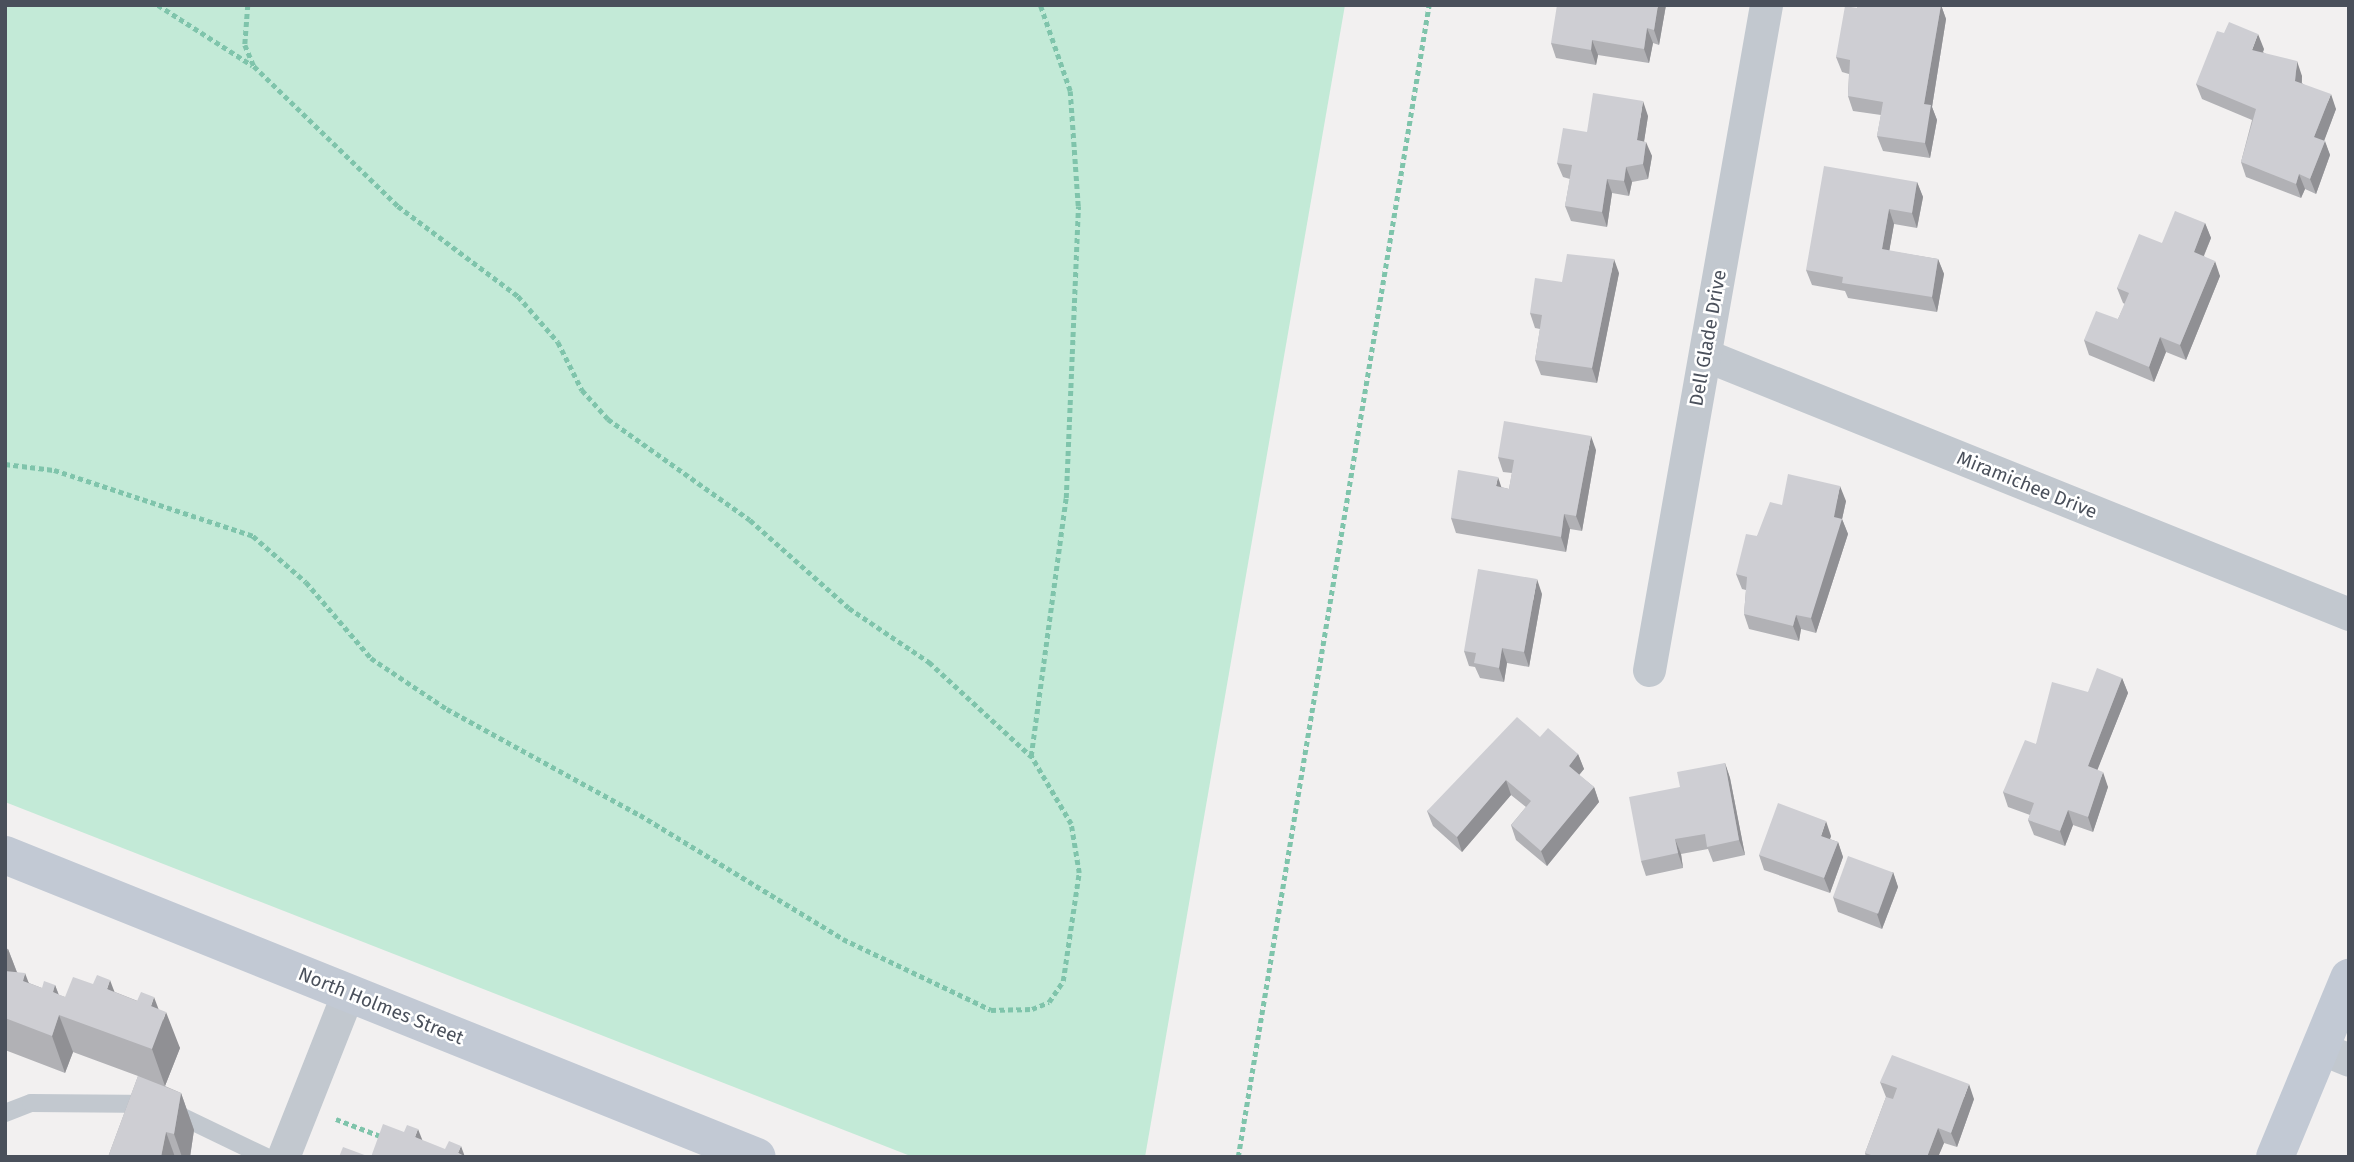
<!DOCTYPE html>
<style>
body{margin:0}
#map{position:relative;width:2354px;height:1162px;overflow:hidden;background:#f2f0f0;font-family:"Fira Sans",sans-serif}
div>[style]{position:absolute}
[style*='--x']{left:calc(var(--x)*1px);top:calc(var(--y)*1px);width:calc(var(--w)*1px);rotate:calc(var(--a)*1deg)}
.green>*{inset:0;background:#c3ead7}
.path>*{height:4.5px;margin-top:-2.25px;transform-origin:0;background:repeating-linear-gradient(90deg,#7fc4ab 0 5px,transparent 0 8.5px)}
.lane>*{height:18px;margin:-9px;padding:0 9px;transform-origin:9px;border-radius:9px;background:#c2c8cf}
.street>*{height:33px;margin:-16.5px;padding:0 16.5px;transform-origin:16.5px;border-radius:16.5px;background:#c2c8cf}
.secondary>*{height:38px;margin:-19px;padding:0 19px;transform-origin:19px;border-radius:19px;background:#c2c9d4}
.wall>*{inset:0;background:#b1b1b5}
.shaded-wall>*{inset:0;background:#909094}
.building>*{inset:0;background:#ceced3;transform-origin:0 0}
span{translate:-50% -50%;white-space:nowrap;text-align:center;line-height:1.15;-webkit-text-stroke:5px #fff;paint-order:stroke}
.street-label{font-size:19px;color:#4a505b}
.frame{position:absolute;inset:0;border:7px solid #4a505b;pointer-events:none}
</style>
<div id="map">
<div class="green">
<i style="clip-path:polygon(5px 5px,1345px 5px,1145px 1157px,913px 1157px,5px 802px)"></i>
</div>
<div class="path">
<i style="--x:158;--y:5;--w:112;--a:32.6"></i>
<i style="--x:248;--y:5;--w:40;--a:94.3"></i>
<i style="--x:245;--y:45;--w:23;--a:67"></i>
<i style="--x:254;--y:66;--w:201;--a:44.2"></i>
<i style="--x:398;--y:206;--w:150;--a:36.9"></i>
<i style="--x:518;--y:296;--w:61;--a:49"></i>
<i style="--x:558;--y:342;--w:54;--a:63.4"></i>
<i style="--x:582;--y:390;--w:39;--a:48"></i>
<i style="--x:608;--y:419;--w:174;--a:35.4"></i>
<i style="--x:750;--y:520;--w:132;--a:41.6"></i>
<i style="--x:849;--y:608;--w:97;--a:34"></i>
<i style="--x:929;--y:662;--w:139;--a:42.7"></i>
<i style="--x:5;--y:464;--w:49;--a:7"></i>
<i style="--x:54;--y:470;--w:210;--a:18.3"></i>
<i style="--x:253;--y:536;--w:70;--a:41"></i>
<i style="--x:306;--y:582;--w:100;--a:49.5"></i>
<i style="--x:371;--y:658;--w:92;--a:33.9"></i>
<i style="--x:447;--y:709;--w:220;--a:28.8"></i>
<i style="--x:640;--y:815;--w:238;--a:31.4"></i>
<i style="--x:843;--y:939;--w:164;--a:25.6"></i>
<i style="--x:991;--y:1010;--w:41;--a:-1.4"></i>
<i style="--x:1032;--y:1009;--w:18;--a:-22"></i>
<i style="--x:1049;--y:1002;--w:25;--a:-56"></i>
<i style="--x:1063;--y:981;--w:109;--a:-81.6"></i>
<i style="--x:1079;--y:873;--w:50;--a:-99.3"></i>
<i style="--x:1071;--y:824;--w:79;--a:-120.5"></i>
<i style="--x:1031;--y:756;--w:260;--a:-82.3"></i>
<i style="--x:1066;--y:498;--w:292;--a:-87.6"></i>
<i style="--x:1078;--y:206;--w:115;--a:-94"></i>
<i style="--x:1070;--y:91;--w:91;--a:-109.2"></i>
<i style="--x:336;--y:1119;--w:50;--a:21"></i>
<i style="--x:1238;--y:1157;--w:1168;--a:-80.59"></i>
</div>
<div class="lane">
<i style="--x:5;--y:1113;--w:28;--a:-21"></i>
<i style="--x:31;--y:1103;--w:125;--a:0.5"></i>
<i style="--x:156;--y:1104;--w:122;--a:25.7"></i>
</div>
<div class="street">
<i style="--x:1705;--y:355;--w:694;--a:21.91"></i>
<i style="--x:1649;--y:670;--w:675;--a:-80.02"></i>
<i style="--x:2320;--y:1048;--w:31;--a:22"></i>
<i style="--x:283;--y:1157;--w:176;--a:-68.4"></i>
</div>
<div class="secondary">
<i style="--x:5;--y:855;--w:810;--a:21.88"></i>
<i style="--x:2275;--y:1157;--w:194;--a:-67.5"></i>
</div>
<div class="wall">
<i style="clip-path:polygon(1666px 5px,1659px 45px,1653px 43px,1649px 63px,1598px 55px,1596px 65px,1556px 58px,1551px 43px)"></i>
<i style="clip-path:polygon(1941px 5px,1946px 19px,1932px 107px,1937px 120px,1930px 158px,1883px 151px,1877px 136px,1881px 115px,1853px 111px,1848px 96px,1849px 74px,1842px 72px,1836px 57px,1857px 8px)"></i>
<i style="clip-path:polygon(2264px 49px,2263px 52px,2302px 76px,2302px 83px,2336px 109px,2324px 140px,2330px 155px,2316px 194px,2305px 189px,2301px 198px,2246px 177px,2241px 162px,2252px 120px,2202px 99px,2196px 84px)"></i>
<i style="clip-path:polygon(1648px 116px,1644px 141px,1652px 156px,1648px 179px,1632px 182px,1629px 196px,1612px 193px,1607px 227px,1571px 221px,1565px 206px,1570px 179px,1563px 177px,1557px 163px,1587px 132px)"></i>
<i style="clip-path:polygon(1917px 182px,1923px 197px,1917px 228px,1894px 224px,1889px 251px,1938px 259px,1944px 274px,1937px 312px,1848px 298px,1845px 291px,1812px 285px,1806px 270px)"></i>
<i style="clip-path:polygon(2205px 223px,2211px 238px,2204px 256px,2220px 276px,2186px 360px,2166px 352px,2154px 382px,2089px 355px,2084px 340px,2118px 319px,2125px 304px,2123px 303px,2117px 288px,2162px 243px)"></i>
<i style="clip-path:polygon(1619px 273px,1597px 383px,1541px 375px,1535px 360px,1540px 329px,1535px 328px,1530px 313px,1562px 282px)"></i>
<i style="clip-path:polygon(1596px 450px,1582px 531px,1570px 529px,1566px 552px,1456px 533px,1451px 518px,1501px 487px,1509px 489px,1512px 473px,1503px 472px,1498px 457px)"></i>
<i style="clip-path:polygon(1846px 501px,1842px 519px,1848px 534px,1816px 633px,1801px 629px,1799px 641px,1749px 629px,1744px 614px,1746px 590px,1742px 589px,1736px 574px,1757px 536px,1782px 505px)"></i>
<i style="clip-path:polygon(1542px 594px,1529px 667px,1507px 663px,1504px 682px,1480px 678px,1475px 667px,1469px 666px,1464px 651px)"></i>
<i style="clip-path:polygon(2122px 678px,2128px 693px,2097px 770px,2108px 787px,2093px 832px,2073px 825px,2065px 846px,2034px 835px,2028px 820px,2030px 815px,2008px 807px,2003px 792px,2036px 744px,2088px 692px)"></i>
<i style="clip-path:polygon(1540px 737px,1578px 754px,1584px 769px,1579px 775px,1594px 787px,1599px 802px,1547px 866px,1516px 840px,1511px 825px,1526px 807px,1511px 795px,1462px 852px,1433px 826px,1427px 811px)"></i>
<i style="clip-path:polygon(1725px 763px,1730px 778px,1745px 855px,1713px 862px,1708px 849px,1681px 854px,1683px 868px,1646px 876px,1641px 861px,1680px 787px)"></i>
<i style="clip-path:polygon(1831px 836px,1830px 839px,1838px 842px,1843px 857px,1830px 893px,1764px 870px,1759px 855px)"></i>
<i style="clip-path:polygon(1893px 872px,1898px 887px,1882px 929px,1838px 912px,1833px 897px)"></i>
<i style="clip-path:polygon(5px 948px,8px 949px,17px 972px,29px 983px,42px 988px,55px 985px,59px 995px,65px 997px,115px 992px,158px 1009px,180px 1048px,165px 1086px,181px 1093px,194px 1130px,190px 1157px,108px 1157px,138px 1076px,73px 1052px,65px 1073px,5px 1050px)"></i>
<i style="clip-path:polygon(1880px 1082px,1974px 1099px,1957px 1147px,1944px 1143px,1938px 1157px,1866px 1157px,1865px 1153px,1886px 1097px)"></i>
</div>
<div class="shaded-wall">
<i style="clip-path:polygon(1658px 5px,1666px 5px,1659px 45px,1654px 30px)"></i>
<i style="clip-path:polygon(1941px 5px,1946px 19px,1932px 107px,1937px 120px,1930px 158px,1925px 143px,1924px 104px)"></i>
<i style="clip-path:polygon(1647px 28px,1653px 43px,1649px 63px,1644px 49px)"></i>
<i style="clip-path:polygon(2258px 34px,2264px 49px,2258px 65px,2252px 50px)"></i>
<i style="clip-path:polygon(1592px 40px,1598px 55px,1596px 65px,1591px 50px)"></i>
<i style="clip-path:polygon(2297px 61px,2302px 76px,2301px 95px,2295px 81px)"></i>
<i style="clip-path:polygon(2331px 94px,2336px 109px,2320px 152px,2314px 137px)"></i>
<i style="clip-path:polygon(1643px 101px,1648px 116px,1642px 155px,1637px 140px)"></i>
<i style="clip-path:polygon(2325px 141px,2330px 155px,2316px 194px,2310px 179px)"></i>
<i style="clip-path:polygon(1646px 142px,1652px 156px,1648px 179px,1643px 164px)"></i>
<i style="clip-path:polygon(1626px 167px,1632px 182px,1629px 196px,1624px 181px)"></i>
<i style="clip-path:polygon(2299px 174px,2305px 189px,2301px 198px,2296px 184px)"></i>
<i style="clip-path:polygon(1607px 179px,1612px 193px,1607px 227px,1602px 212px)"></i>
<i style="clip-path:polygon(1917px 182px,1923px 197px,1917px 228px,1912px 213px)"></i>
<i style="clip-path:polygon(1889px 209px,1894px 224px,1887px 264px,1882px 249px)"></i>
<i style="clip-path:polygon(2205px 223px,2211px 238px,2199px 267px,2194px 252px)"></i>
<i style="clip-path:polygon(1614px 259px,1619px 273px,1597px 383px,1592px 368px)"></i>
<i style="clip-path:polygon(1938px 259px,1944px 274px,1937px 312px,1932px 297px)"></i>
<i style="clip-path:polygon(2215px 261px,2220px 276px,2186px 360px,2180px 345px)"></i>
<i style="clip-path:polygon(2160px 337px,2166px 352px,2154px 382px,2149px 367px)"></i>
<i style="clip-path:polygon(1591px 436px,1596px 450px,1582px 531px,1576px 516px)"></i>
<i style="clip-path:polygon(1498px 477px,1503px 492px,1496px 486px)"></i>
<i style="clip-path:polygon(1840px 486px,1846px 501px,1841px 524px,1842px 519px,1848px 534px,1816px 633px,1811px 618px)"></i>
<i style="clip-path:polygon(1564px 514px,1570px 529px,1566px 552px,1561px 537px)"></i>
<i style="clip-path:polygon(1537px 579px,1542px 594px,1529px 667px,1524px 652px)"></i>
<i style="clip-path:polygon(1796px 615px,1801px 629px,1799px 641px,1793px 626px)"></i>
<i style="clip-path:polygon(1502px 648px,1507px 663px,1504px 682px,1499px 668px)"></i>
<i style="clip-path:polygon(2122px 678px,2128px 693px,2093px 781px,2088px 766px)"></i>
<i style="clip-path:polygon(1578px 754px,1584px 769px,1574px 781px,1569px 766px)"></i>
<i style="clip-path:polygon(1725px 763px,1730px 778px,1745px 855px,1739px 840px)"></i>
<i style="clip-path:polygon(2103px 772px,2108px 787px,2093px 832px,2088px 817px)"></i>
<i style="clip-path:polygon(1506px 780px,1511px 795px,1462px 852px,1457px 837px)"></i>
<i style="clip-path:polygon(1594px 787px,1599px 802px,1547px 866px,1541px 851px)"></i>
<i style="clip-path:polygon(2068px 810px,2073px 825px,2065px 846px,2060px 831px)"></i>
<i style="clip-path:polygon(1826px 821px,1831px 836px,1826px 851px,1821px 836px)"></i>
<i style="clip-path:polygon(1675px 839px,1681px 854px,1683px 868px,1678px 853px)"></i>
<i style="clip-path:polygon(1838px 842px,1843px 857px,1830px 893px,1824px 878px)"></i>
<i style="clip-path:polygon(1893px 872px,1898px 887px,1882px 929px,1877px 914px)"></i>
<i style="clip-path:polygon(8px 949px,22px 986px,5px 986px,5px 957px)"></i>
<i style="clip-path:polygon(25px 973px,39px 1010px,23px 981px)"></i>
<i style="clip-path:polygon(110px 980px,124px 1017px,107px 989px)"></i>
<i style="clip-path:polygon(55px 985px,67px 1018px,53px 992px)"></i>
<i style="clip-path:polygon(154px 997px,163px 1021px,166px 1012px,180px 1048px,165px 1086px,152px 1049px,151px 1006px)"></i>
<i style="clip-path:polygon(59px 1015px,73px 1052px,65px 1073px,52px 1036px)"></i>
<i style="clip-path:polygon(1969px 1084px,1974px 1099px,1957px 1147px,1951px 1133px)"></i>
<i style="clip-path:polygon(181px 1093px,194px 1130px,190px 1157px,182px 1157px,174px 1134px)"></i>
<i style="clip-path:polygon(1938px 1128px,1944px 1143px,1938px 1157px,1927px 1157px)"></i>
<i style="clip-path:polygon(418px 1129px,429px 1157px,415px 1137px)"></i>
<i style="clip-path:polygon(166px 1132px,175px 1157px,161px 1157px)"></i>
<i style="clip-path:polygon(461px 1146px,465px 1157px,458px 1153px)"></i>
</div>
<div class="building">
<i style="clip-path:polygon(1557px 5px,1658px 5px,1654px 30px,1647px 28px,1644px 49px,1592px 40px,1591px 50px,1551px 43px)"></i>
<i style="clip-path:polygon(1857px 5px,1941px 5px,1924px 104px,1931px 105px,1925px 143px,1877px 136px,1883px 102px,1848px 96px,1850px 60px,1836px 57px,1845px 6px,1857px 8px)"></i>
<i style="clip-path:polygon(2229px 22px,2258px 34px,2252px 50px,2297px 61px,2295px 81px,2331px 94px,2314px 137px,2325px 141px,2310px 179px,2299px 174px,2296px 184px,2241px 162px,2256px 109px,2196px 84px,2217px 31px,2224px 33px)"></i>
<i style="clip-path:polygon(1593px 93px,1643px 101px,1637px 140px,1646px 142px,1643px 164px,1626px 167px,1624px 181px,1607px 179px,1602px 212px,1565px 206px,1572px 165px,1557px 163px,1563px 128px,1587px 132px)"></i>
<i style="clip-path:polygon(1824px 166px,1917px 182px,1912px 213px,1889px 209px,1882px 249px,1938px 259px,1932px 297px,1842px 283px,1843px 277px,1806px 270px)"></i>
<i style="clip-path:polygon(2175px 211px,2205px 223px,2194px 252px,2215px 261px,2180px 345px,2160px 337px,2149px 367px,2084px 340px,2096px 311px,2118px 319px,2129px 293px,2117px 288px,2139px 234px,2162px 243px)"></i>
<i style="clip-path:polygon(1567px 254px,1614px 259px,1592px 368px,1535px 360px,1542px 315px,1530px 313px,1535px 278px,1562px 282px)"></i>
<i style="clip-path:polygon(1504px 421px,1591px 436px,1576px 516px,1564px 514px,1561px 537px,1451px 518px,1458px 470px,1498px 477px,1496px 486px,1509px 489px,1514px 460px,1498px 457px)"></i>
<i style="clip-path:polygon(1788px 474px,1840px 486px,1834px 517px,1842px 519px,1811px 618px,1796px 615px,1793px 626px,1744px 614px,1747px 577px,1736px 574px,1746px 534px,1757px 536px,1770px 502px,1782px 505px)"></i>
<i style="clip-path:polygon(1478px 569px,1537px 579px,1524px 652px,1502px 648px,1499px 668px,1474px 663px,1476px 653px,1464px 651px)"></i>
<i style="clip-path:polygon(2097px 668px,2122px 678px,2088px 766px,2103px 772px,2088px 817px,2068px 810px,2060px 831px,2028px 820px,2034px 803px,2003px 792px,2025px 740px,2036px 744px,2052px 682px,2088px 692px)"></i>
<i style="clip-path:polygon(1517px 717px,1540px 737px,1548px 728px,1578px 754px,1569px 766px,1594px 787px,1541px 851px,1511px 825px,1531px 801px,1506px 780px,1457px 837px,1427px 811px)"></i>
<i style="clip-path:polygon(1725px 763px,1739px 840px,1707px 847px,1705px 834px,1675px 839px,1678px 853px,1641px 861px,1629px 797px,1680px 787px,1677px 772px)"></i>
<i style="clip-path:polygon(1778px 803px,1826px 821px,1821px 836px,1838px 842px,1824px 878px,1759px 855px)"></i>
<i style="left:1848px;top:856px;width:48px;height:44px;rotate:20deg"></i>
<i style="clip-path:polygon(5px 971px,25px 973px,23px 981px,42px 988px,44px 981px,55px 985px,53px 992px,65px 997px,73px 977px,93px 984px,97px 975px,110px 980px,107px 989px,137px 1001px,141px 992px,154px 997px,151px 1006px,166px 1012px,152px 1049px,59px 1015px,52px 1036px,5px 1018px)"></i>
<i style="clip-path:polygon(1892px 1055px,1969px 1084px,1951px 1133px,1938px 1128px,1927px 1157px,1870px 1157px,1871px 1155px,1865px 1153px,1886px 1097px,1893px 1099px,1897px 1088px,1880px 1082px)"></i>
<i style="clip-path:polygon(138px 1076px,181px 1093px,174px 1134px,166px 1132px,161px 1157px,108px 1157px)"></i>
<i style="clip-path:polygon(383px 1124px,404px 1132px,407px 1125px,418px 1129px,415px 1137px,445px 1149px,449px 1141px,461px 1146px,458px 1153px,467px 1157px,371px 1157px)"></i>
<i style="clip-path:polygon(343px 1147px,370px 1157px,339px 1157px)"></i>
</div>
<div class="street-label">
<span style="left:1708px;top:338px;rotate:-80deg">Dell Glade Drive</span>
<span style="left:2027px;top:485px;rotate:22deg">Miramichee Drive</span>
<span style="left:381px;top:1006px;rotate:22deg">North Holmes Street</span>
</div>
<div class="frame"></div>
</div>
